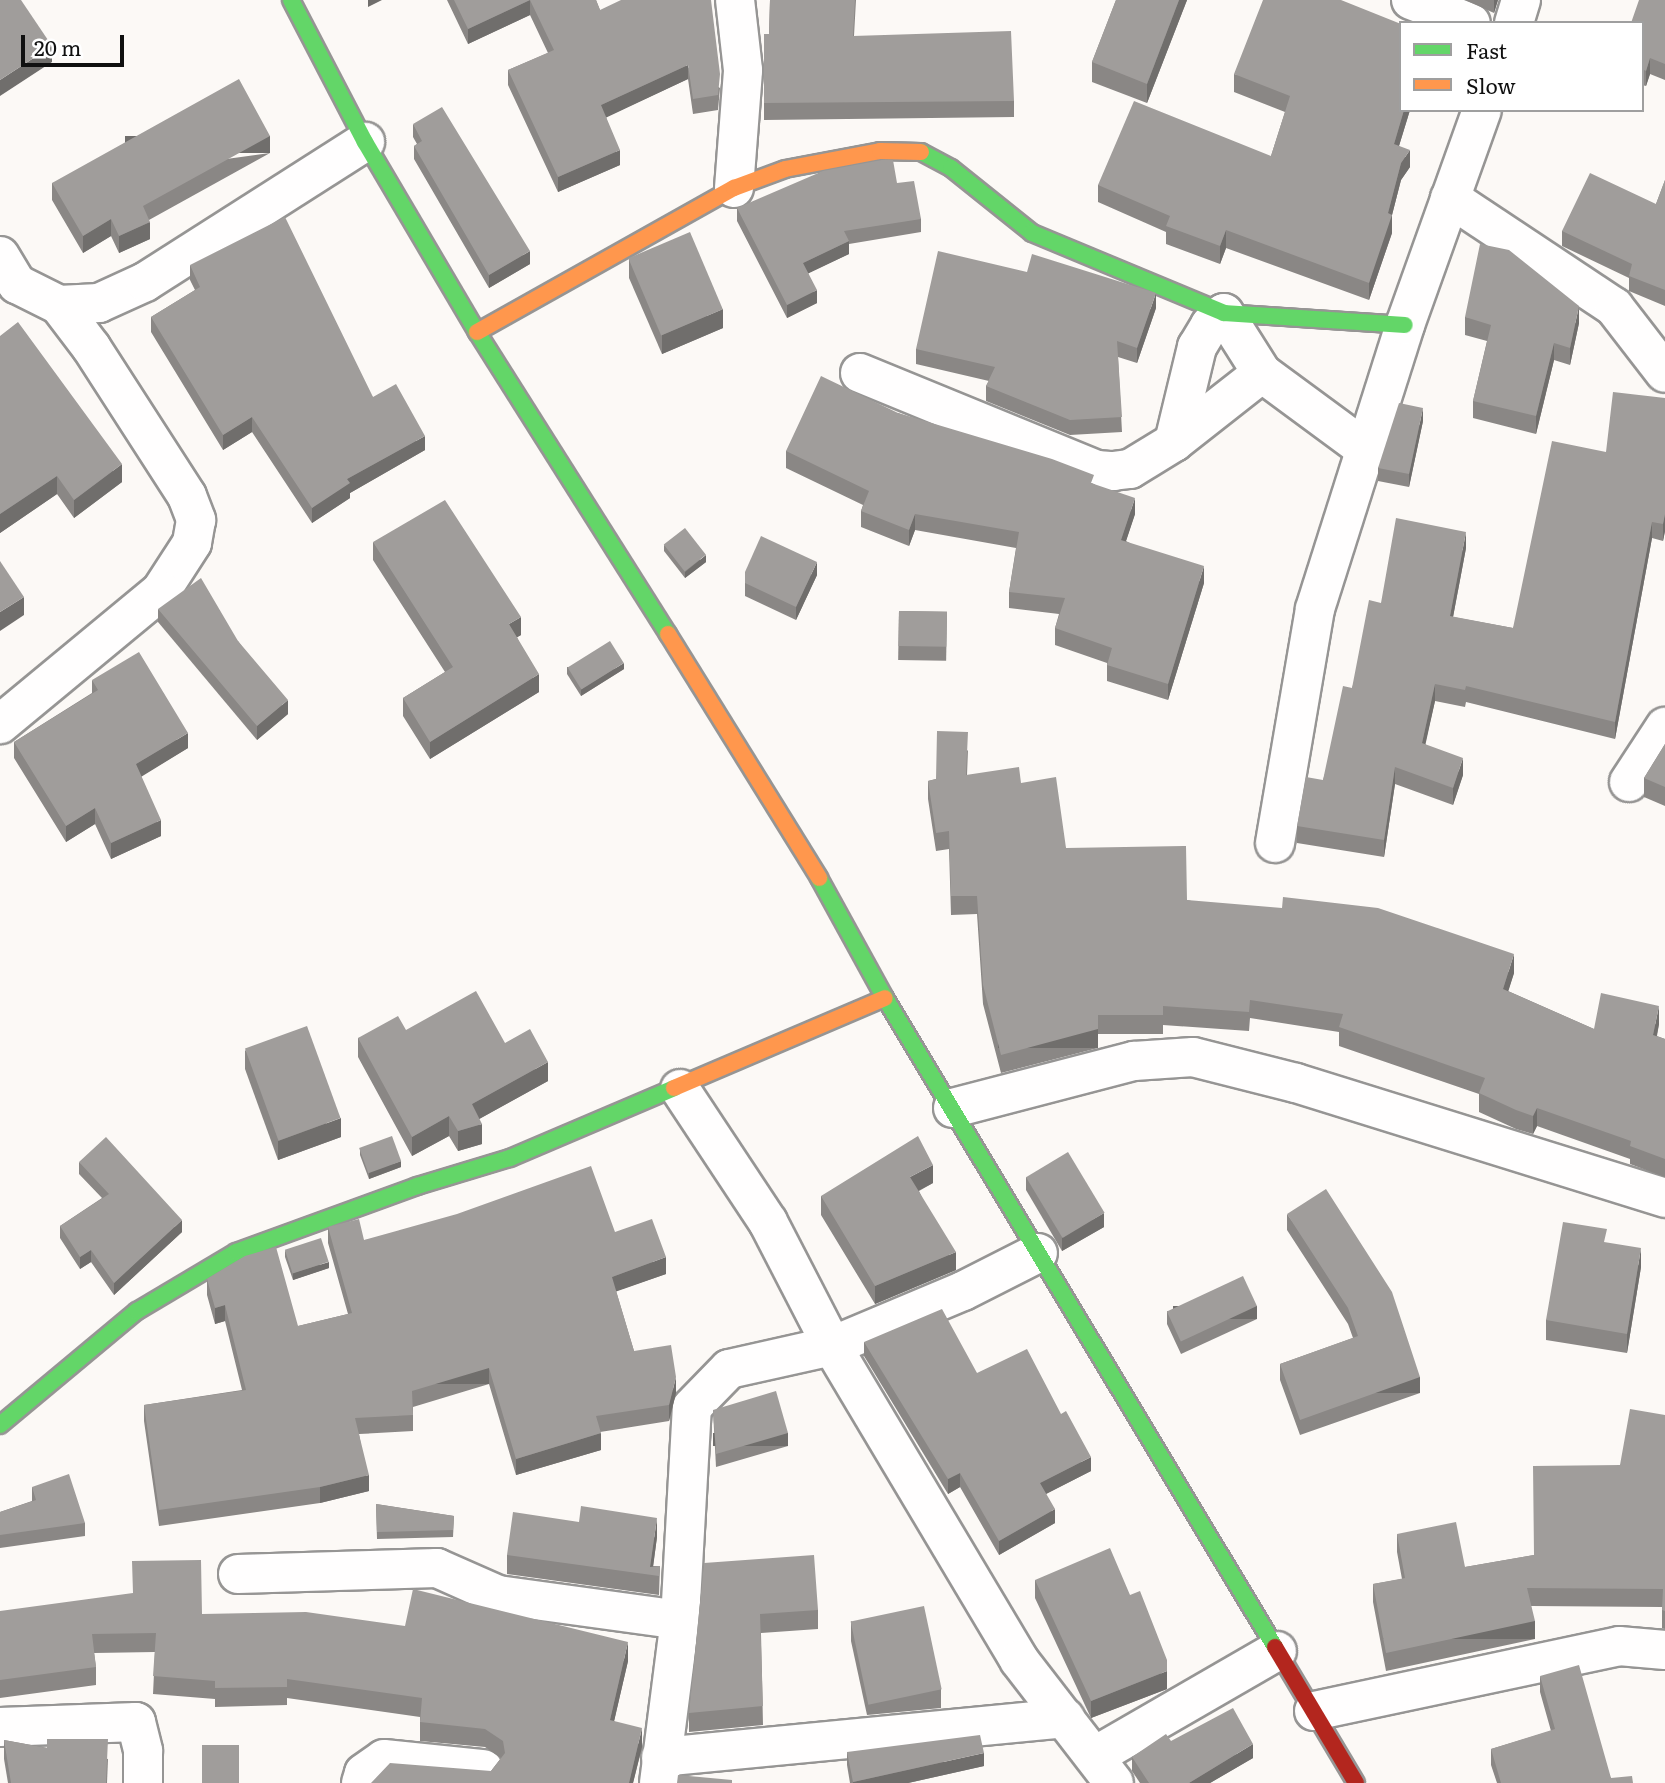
<!DOCTYPE html>
<style>
body{margin:0}
#map{position:relative;width:1665px;height:1783px;overflow:hidden;background:#fcf9f6;font-family:Literata,serif}
div>[style]{position:absolute}
[style*='--x']{left:calc(var(--x)*1px);top:calc(var(--y)*1px);width:calc(var(--w)*1px);rotate:calc(var(--a)*1deg)}
.roads{filter:drop-shadow(2px 0 #969594) drop-shadow(-2px 0 #969594) drop-shadow(0 2px #969594) drop-shadow(0 -2px #969594)}
.street>*{height:38px;margin:-19px;padding:0 19px;transform-origin:19px;border-radius:19px;background:#fffefe}
.fast>*{height:16px;margin:-8px;padding:0 8px;transform-origin:8px;border-radius:8px;background:#63d668}
.slow>*{height:16px;margin:-8px;padding:0 8px;transform-origin:8px;border-radius:8px;background:#ff974d}
.jam>*{height:16px;margin:-8px;padding:0 8px;transform-origin:8px;border-radius:8px;background:#b3261e}
.wall>*{inset:0;background:#8a8785;transform-origin:0 0}
.shaded-wall>*{inset:0;background:#706e6c;transform-origin:0 0}
.building>*{inset:0;background:#a09d9b;transform-origin:0 0}
span{translate:-50% -50%;white-space:nowrap;text-align:center;line-height:1.15;-webkit-text-stroke:7px #fff;paint-order:stroke}
.legend{position:absolute;left:1399px;top:21px;width:245px;height:91px;box-sizing:border-box;background:#fff;border:2px solid #9f9f9f;margin:0;padding:9px 12px;list-style:none;font-size:21px;color:#101010}
.legend li{display:flex;align-items:center;gap:14px;height:35px}
.legend b{width:35px;border:2px solid #9f9f9f}
.scale{position:absolute;left:21px;top:35px;width:103px;height:32px;box-sizing:border-box;border:4px solid #101010;border-top:0;padding-left:9px;font-size:21px;line-height:24px;white-space:nowrap;color:#101010;-webkit-text-stroke:5px #fff;paint-order:stroke}
</style>
<div id="map">
<div class="roads">
<div class="street">
<i style="--x:1411;--y:0;--w:64;--a:21"></i>
<i style="--x:1514;--y:23;--w:24;--a:-73"></i>
<i style="--x:734;--y:188;--w:118;--a:-85.6"></i>
<i style="--x:743;--y:70;--w:70;--a:-96.5"></i>
<i style="--x:1450;--y:198;--w:197;--a:33.6"></i>
<i style="--x:1614;--y:307;--w:83;--a:52.3"></i>
<i style="--x:0;--y:256;--w:33;--a:59"></i>
<i style="--x:17;--y:284;--w:47;--a:26.6"></i>
<i style="--x:59;--y:305;--w:53;--a:52.7"></i>
<i style="--x:91;--y:347;--w:177;--a:57.2"></i>
<i style="--x:187;--y:496;--w:26;--a:69"></i>
<i style="--x:196;--y:520;--w:23;--a:100"></i>
<i style="--x:192;--y:543;--w:57;--a:122.9"></i>
<i style="--x:161;--y:591;--w:209;--a:140.4"></i>
<i style="--x:59;--y:305;--w:40;--a:-2.9"></i>
<i style="--x:99;--y:303;--w:51;--a:-24.5"></i>
<i style="--x:145;--y:282;--w:261;--a:-32.5"></i>
<i style="--x:860;--y:373;--w:256;--a:22.3"></i>
<i style="--x:1097;--y:470;--w:16;--a:4"></i>
<i style="--x:1113;--y:471;--w:17;--a:-7"></i>
<i style="--x:1130;--y:469;--w:52;--a:-31.5"></i>
<i style="--x:1174;--y:442;--w:112;--a:-38.1"></i>
<i style="--x:1174;--y:442;--w:98;--a:-76.4"></i>
<i style="--x:1197;--y:347;--w:26;--a:-59"></i>
<i style="--x:1210;--y:325;--w:18;--a:-41"></i>
<i style="--x:1224;--y:313;--w:71;--a:57.7"></i>
<i style="--x:1262;--y:373;--w:128;--a:36.4"></i>
<i style="--x:1629;--y:782;--w:66;--a:-56.8"></i>
<i style="--x:1275;--y:843;--w:237;--a:-80.3"></i>
<i style="--x:1315;--y:609;--w:298;--a:-72.4"></i>
<i style="--x:1405;--y:325;--w:228;--a:-70.3"></i>
<i style="--x:680;--y:1089;--w:159;--a:56.5"></i>
<i style="--x:768;--y:1222;--w:140;--a:62.7"></i>
<i style="--x:832;--y:1346;--w:365;--a:59.2"></i>
<i style="--x:1019;--y:1660;--w:155;--a:52.3"></i>
<i style="--x:953;--y:1108;--w:187;--a:-14.6"></i>
<i style="--x:1134;--y:1061;--w:59;--a:-3.9"></i>
<i style="--x:1193;--y:1057;--w:106;--a:14.2"></i>
<i style="--x:1296;--y:1083;--w:387;--a:17.3"></i>
<i style="--x:238;--y:1574;--w:199;--a:-1.7"></i>
<i style="--x:437;--y:1568;--w:67;--a:23.9"></i>
<i style="--x:498;--y:1595;--w:184;--a:7.8"></i>
<i style="--x:1314;--y:1711;--w:312;--a:-12"></i>
<i style="--x:1619;--y:1646;--w:46;--a:5"></i>
<i style="--x:0;--y:1727;--w:136;--a:-2.1"></i>
<i style="--x:136;--y:1722;--w:30;--a:76"></i>
<i style="--x:143;--y:1751;--w:32;--a:90"></i>
<i style="--x:1095;--y:1756;--w:210;--a:-30"></i>
<i style="--x:661;--y:1757;--w:406;--a:-5.5"></i>
<i style="--x:361;--y:1783;--w:10;--a:-73"></i>
<i style="--x:364;--y:1773;--w:24;--a:-35"></i>
<i style="--x:384;--y:1759;--w:100;--a:5.8"></i>
<i style="--x:659;--y:1783;--w:164;--a:-82.7"></i>
<i style="--x:680;--y:1620;--w:213;--a:-86.8"></i>
<i style="--x:692;--y:1407;--w:53;--a:-45.8"></i>
<i style="--x:729;--y:1369;--w:106;--a:-12.6"></i>
<i style="--x:832;--y:1346;--w:142;--a:-22.8"></i>
<i style="--x:963;--y:1291;--w:84;--a:-26.9"></i>
</div>
<div class="fast">
<i style="--x:291;--y:0;--w:160;--a:62.5"></i>
<i style="--x:365;--y:142;--w:221;--a:59.5"></i>
<i style="--x:477;--y:332;--w:357;--a:57.7"></i>
<i style="--x:921;--y:152;--w:34;--a:28"></i>
<i style="--x:951;--y:168;--w:104;--a:38.7"></i>
<i style="--x:1032;--y:233;--w:208;--a:22.6"></i>
<i style="--x:1224;--y:313;--w:181;--a:3.8"></i>
<i style="--x:819;--y:878;--w:137;--a:61.2"></i>
<i style="--x:885;--y:998;--w:757;--a:59"></i>
<i style="--x:0;--y:1425;--w:178;--a:-39.8"></i>
<i style="--x:137;--y:1311;--w:115;--a:-30.8"></i>
<i style="--x:236;--y:1252;--w:193;--a:-20"></i>
<i style="--x:417;--y:1186;--w:97;--a:-16.8"></i>
<i style="--x:510;--y:1158;--w:178;--a:-23.1"></i>
</div>
<div class="slow">
<i style="--x:477;--y:332;--w:295;--a:-29.3"></i>
<i style="--x:734;--y:188;--w:54;--a:-20.4"></i>
<i style="--x:785;--y:169;--w:97;--a:-10.7"></i>
<i style="--x:880;--y:151;--w:41;--a:1.4"></i>
<i style="--x:668;--y:634;--w:287;--a:58.2"></i>
<i style="--x:674;--y:1088;--w:229;--a:-23.1"></i>
</div>
<div class="jam">
<i style="--x:1275;--y:1647;--w:158;--a:59.2"></i>
</div>
</div>
<div class="wall">
<i style="clip-path:polygon(447px 0,596px 0,600px 10px,720px 88px,718px 110px,693px 114px,688px 79px,606px 117px,620px 165px,558px 192px,508px 85px,508px 70px,548px 53px,530px 15px,468px 44px)"></i>
<i style="clip-path:polygon(770px 0,856px 0,854px 36px,1014px 101px,1014px 117px,764px 120px,764px 34px,769px 34px)"></i>
<i style="clip-path:polygon(1116px 0,1187px 0,1147px 103px,1092px 82px,1092px 62px)"></i>
<i style="clip-path:polygon(1465px 0,1498px 0,1494px 13px)"></i>
<i style="clip-path:polygon(1665px 0,1665px 80px,1650px 74px,1646px 86px,1642px 85px,1642px 23px)"></i>
<i style="clip-path:polygon(1234px 74px,1401px 110px,1410px 110px,1399px 146px,1410px 167px,1401px 180px,1392px 215px,1392px 233px,1369px 300px,1226px 248px,1220px 264px,1166px 244px,1166px 232px,1098px 202px,1098px 185px,1271px 156px,1285px 112px,1234px 92px)"></i>
<i style="clip-path:polygon(413px 124px,530px 264px,489px 288px,414px 159px,414px 146px,417px 144px,413px 137px)"></i>
<i style="clip-path:polygon(270px 153px,149px 220px,150px 239px,119px 253px,111px 236px,83px 253px,52px 200px,52px 183px)"></i>
<i style="clip-path:polygon(1665px 180px,1665px 306px,1629px 291px,1629px 278px,1562px 246px,1562px 231px,1656px 204px)"></i>
<i style="clip-path:polygon(897px 183px,921px 219px,921px 232px,849px 244px,849px 254px,808px 273px,817px 303px,787px 318px,737px 221px,737px 208px)"></i>
<i style="clip-path:polygon(629px 259px,723px 328px,662px 354px,629px 278px)"></i>
<i style="clip-path:polygon(190px 265px,373px 397px,425px 450px,350px 493px,350px 498px,312px 523px,252px 432px,223px 450px,151px 332px,151px 317px,195px 290px,190px 280px)"></i>
<i style="clip-path:polygon(1156px 308px,1137px 363px,1118px 357px,1122px 432px,1070px 435px,986px 401px,986px 386px,989px 381px,916px 364px,916px 349px)"></i>
<i style="clip-path:polygon(1465px 317px,1579px 323px,1570px 365px,1554px 360px,1536px 434px,1473px 418px,1473px 401px,1487px 341px,1465px 335px)"></i>
<i style="clip-path:polygon(0 336px,122px 482px,74px 518px,57px 494px,0 533px)"></i>
<i style="clip-path:polygon(1665px 398px,1665px 531px,1663px 541px,1652px 538px,1615px 739px,1466px 702px,1465px 707px,1435px 701px,1425px 744px,1463px 775px,1453px 805px,1395px 784px,1384px 857px,1297px 843px,1297px 826px,1323px 780px,1352px 688px,1381px 603px,1466px 548px,1453px 617px,1513px 628px,1606px 452px)"></i>
<i style="clip-path:polygon(898px 413px,1094px 484px,1135px 514px,1126px 541px,1204px 583px,1168px 700px,1107px 681px,1107px 663px,1055px 645px,1055px 628px,1059px 614px,1009px 608px,1009px 592px,1016px 548px,915px 530px,909px 546px,861px 527px,861px 511px,863px 505px,786px 468px,786px 451px)"></i>
<i style="clip-path:polygon(1423px 421px,1409px 487px,1378px 481px,1378px 468px)"></i>
<i style="clip-path:polygon(373px 542px,521px 635px,517px 637px,539px 692px,430px 759px,403px 716px,403px 698px,445px 672px,373px 560px)"></i>
<i style="clip-path:polygon(664px 545px,706px 562px,685px 578px,664px 551px)"></i>
<i style="clip-path:polygon(745px 572px,817px 575px,796px 620px,745px 596px)"></i>
<i style="clip-path:polygon(158px 609px,238px 641px,288px 714px,257px 740px,158px 622px)"></i>
<i style="left:899px;top:611px;width:48px;height:49px;rotate:1deg"></i>
<i style="clip-path:polygon(567px 667px,624px 669px,581px 696px,567px 674px)"></i>
<i style="clip-path:polygon(92px 680px,188px 748px,141px 776px,161px 836px,111px 859px,95px 824px,66px 842px,14px 758px,14px 742px,92px 693px)"></i>
<i style="clip-path:polygon(1665px 744px,1665px 806px,1644px 797px,1644px 778px)"></i>
<i style="clip-path:polygon(968px 750px,967px 775px,1021px 783px,1066px 848px,1187px 900px,1514px 973px,1508px 991px,1594px 1029px,1659px 1024px,1657px 1036px,1665px 1039px,1665px 1177px,1630px 1164px,1630px 1159px,1537px 1126px,1533px 1134px,1516px 1129px,1479px 1112px,1479px 1094px,1339px 1046px,1339px 1032px,1250px 1018px,1249px 1031px,1163px 1025px,1163px 1034px,1098px 1034px,1098px 1048px,1001px 1073px,983px 1004px,977px 914px,951px 915px,949px 849px,936px 851px,928px 799px,928px 781px,936px 779px)"></i>
<i style="clip-path:polygon(406px 1030px,505px 1043px,548px 1081px,479px 1119px,482px 1144px,458px 1151px,449px 1136px,412px 1156px,358px 1057px,358px 1038px)"></i>
<i style="clip-path:polygon(245px 1050px,341px 1137px,278px 1160px,245px 1069px)"></i>
<i style="clip-path:polygon(360px 1149px,401px 1167px,369px 1179px,360px 1155px)"></i>
<i style="clip-path:polygon(79px 1162px,182px 1232px,114px 1295px,91px 1262px,80px 1269px,60px 1238px,60px 1226px,102px 1198px,79px 1174px)"></i>
<i style="clip-path:polygon(1026px 1177px,1104px 1227px,1062px 1251px,1026px 1190px)"></i>
<i style="clip-path:polygon(933px 1183px,919px 1191px,956px 1270px,875px 1304px,821px 1215px,821px 1196px)"></i>
<i style="clip-path:polygon(1287px 1214px,1420px 1393px,1300px 1435px,1280px 1380px,1280px 1364px,1353px 1338px,1348px 1324px,1287px 1230px)"></i>
<i style="clip-path:polygon(328px 1227px,364px 1240px,615px 1232px,666px 1274px,616px 1291px,634px 1351px,676px 1393px,669px 1421px,600px 1432px,601px 1450px,516px 1475px,489px 1384px,413px 1407px,413px 1431px,359px 1434px,369px 1491px,320px 1503px,159px 1526px,144px 1421px,144px 1405px,242px 1390px,225px 1321px,215px 1324px,207px 1295px,207px 1279px,298px 1326px,348px 1314px,328px 1243px)"></i>
<i style="clip-path:polygon(1607px 1243px,1641px 1267px,1627px 1353px,1546px 1340px,1546px 1320px)"></i>
<i style="clip-path:polygon(285px 1251px,329px 1268px,293px 1280px,285px 1257px)"></i>
<i style="clip-path:polygon(1167px 1311px,1257px 1319px,1181px 1354px,1167px 1324px)"></i>
<i style="clip-path:polygon(864px 1342px,977px 1373px,1091px 1471px,1046px 1494px,1055px 1523px,999px 1555px,960px 1487px,948px 1494px,864px 1356px)"></i>
<i style="clip-path:polygon(713px 1410px,788px 1446px,716px 1467px)"></i>
<i style="clip-path:polygon(1665px 1415px,1665px 1629px,1662px 1628px,1662px 1607px,1531px 1606px,1535px 1639px,1386px 1671px,1373px 1602px,1373px 1584px,1402px 1579px,1397px 1552px,1397px 1534px,1465px 1567px,1534px 1555px,1620px 1465px)"></i>
<i style="clip-path:polygon(32px 1487px,85px 1523px,85px 1536px,0 1548px,0 1512px,32px 1501px)"></i>
<i style="clip-path:polygon(376px 1504px,454px 1516px,453px 1537px,377px 1539px)"></i>
<i style="clip-path:polygon(657px 1537px,653px 1566px,660px 1566px,659px 1595px,507px 1574px,507px 1555px)"></i>
<i style="clip-path:polygon(704px 1563px,818px 1610px,818px 1629px,761px 1633px,763px 1725px,689px 1732px,689px 1713px)"></i>
<i style="clip-path:polygon(1035px 1580px,1130px 1595px,1167px 1689px,1091px 1718px,1035px 1598px)"></i>
<i style="clip-path:polygon(0 1611px,202px 1614px,628px 1661px,614px 1721px,642px 1747px,633px 1783px,371px 1783px,491px 1771px,501px 1758px,485px 1747px,420px 1741px,420px 1717px,287px 1698px,287px 1705px,215px 1707px,215px 1699px,153px 1694px,155px 1652px,94px 1653px,96px 1667px,96px 1685px,0 1698px)"></i>
<i style="clip-path:polygon(851px 1621px,941px 1689px,941px 1708px,867px 1715px,851px 1641px)"></i>
<i style="clip-path:polygon(1540px 1676px,1611px 1778px,1633px 1783px,1497px 1783px,1491px 1765px,1491px 1749px,1551px 1731px,1540px 1692px)"></i>
<i style="clip-path:polygon(4px 1740px,108px 1759px,107px 1783px,8px 1783px,4px 1759px)"></i>
<i style="clip-path:polygon(1171px 1741px,1253px 1758px,1210px 1783px,1140px 1783px,1132px 1771px,1132px 1757px)"></i>
<i style="clip-path:polygon(847px 1752px,984px 1766px,908px 1783px,850px 1783px,847px 1765px)"></i>
</div>
<div class="shaded-wall">
<i style="clip-path:polygon(368px 0,382px 0,368px 7px)"></i>
<i style="clip-path:polygon(530px 0,530px 15px,468px 44px,468px 29px)"></i>
<i style="clip-path:polygon(1179px 0,1187px 0,1147px 103px,1147px 84px)"></i>
<i style="clip-path:polygon(1494px 0,1498px 0,1494px 13px)"></i>
<i style="clip-path:polygon(52px 46px,52px 62px,0 96px,0 80px)"></i>
<i style="clip-path:polygon(1650px 58px,1650px 74px,1646px 86px,1646px 71px)"></i>
<i style="clip-path:polygon(688px 65px,688px 79px,601px 120px,601px 105px)"></i>
<i style="clip-path:polygon(1404px 110px,1410px 110px,1394px 162px,1394px 144px)"></i>
<i style="left:270px;top:136px;width:17px;height:145px;rotate:90deg"></i>
<i style="clip-path:polygon(620px 150px,620px 165px,558px 192px,558px 177px)"></i>
<i style="clip-path:polygon(1410px 150px,1410px 167px,1401px 180px,1391px 219px,1392px 215px,1392px 233px,1369px 300px,1369px 283px,1388px 213px,1401px 163px)"></i>
<i style="clip-path:polygon(111px 219px,111px 236px,83px 253px,83px 236px)"></i>
<i style="clip-path:polygon(150px 222px,150px 239px,119px 253px,119px 236px)"></i>
<i style="clip-path:polygon(1226px 230px,1226px 248px,1220px 264px,1220px 246px)"></i>
<i style="clip-path:polygon(849px 241px,849px 254px,803px 276px,803px 263px)"></i>
<i style="clip-path:polygon(530px 251px,530px 264px,489px 288px,489px 275px)"></i>
<i style="clip-path:polygon(817px 290px,817px 303px,787px 318px,787px 305px)"></i>
<i style="clip-path:polygon(1156px 293px,1156px 308px,1137px 363px,1137px 348px)"></i>
<i style="clip-path:polygon(1579px 306px,1579px 323px,1570px 365px,1570px 348px)"></i>
<i style="clip-path:polygon(723px 309px,723px 328px,662px 354px,662px 335px)"></i>
<i style="clip-path:polygon(1554px 343px,1554px 360px,1536px 434px,1536px 416px)"></i>
<i style="clip-path:polygon(1423px 408px,1423px 421px,1409px 487px,1409px 474px)"></i>
<i style="clip-path:polygon(252px 417px,252px 432px,223px 450px,223px 435px)"></i>
<i style="clip-path:polygon(425px 436px,425px 450px,350px 493px,350px 498px,312px 523px,312px 508px,347px 479px)"></i>
<i style="clip-path:polygon(122px 464px,122px 482px,74px 518px,74px 500px)"></i>
<i style="clip-path:polygon(57px 476px,57px 494px,0 533px,0 514px)"></i>
<i style="clip-path:polygon(1135px 498px,1135px 514px,1121px 556px,1121px 540px)"></i>
<i style="clip-path:polygon(915px 514px,915px 530px,909px 546px,909px 530px)"></i>
<i style="clip-path:polygon(1665px 514px,1665px 531px,1663px 541px,1663px 524px)"></i>
<i style="clip-path:polygon(1652px 522px,1652px 538px,1615px 739px,1615px 722px)"></i>
<i style="clip-path:polygon(1466px 532px,1466px 548px,1450px 633px,1450px 616px)"></i>
<i style="clip-path:polygon(706px 555px,706px 562px,685px 578px,685px 572px)"></i>
<i style="clip-path:polygon(817px 562px,817px 575px,796px 620px,796px 607px)"></i>
<i style="clip-path:polygon(1204px 566px,1204px 583px,1168px 700px,1168px 684px)"></i>
<i style="clip-path:polygon(24px 597px,24px 615px,0 631px,0 612px)"></i>
<i style="clip-path:polygon(521px 617px,521px 635px,509px 642px,509px 624px)"></i>
<i style="clip-path:polygon(624px 663px,624px 669px,581px 696px,581px 689px)"></i>
<i style="clip-path:polygon(539px 674px,539px 692px,430px 759px,430px 742px)"></i>
<i style="clip-path:polygon(1435px 684px,1435px 701px,1422px 760px,1422px 743px)"></i>
<i style="clip-path:polygon(288px 700px,288px 714px,257px 740px,257px 726px)"></i>
<i style="clip-path:polygon(188px 733px,188px 748px,136px 780px,136px 764px)"></i>
<i style="clip-path:polygon(1463px 758px,1463px 775px,1453px 805px,1453px 788px)"></i>
<i style="clip-path:polygon(1395px 767px,1395px 784px,1384px 857px,1384px 840px)"></i>
<i style="clip-path:polygon(95px 808px,95px 824px,66px 842px,66px 826px)"></i>
<i style="clip-path:polygon(161px 820px,161px 836px,111px 859px,111px 843px)"></i>
<i style="clip-path:polygon(1514px 954px,1514px 973px,1503px 1008px,1503px 989px)"></i>
<i style="clip-path:polygon(1659px 1006px,1659px 1024px,1653px 1053px,1653px 1035px)"></i>
<i style="left:1098px;top:1029px;width:19px;height:100px;rotate:90deg"></i>
<i style="clip-path:polygon(548px 1062px,548px 1081px,472px 1123px,472px 1104px)"></i>
<i style="clip-path:polygon(1537px 1108px,1537px 1126px,1533px 1134px,1533px 1116px)"></i>
<i style="clip-path:polygon(449px 1116px,449px 1136px,412px 1156px,412px 1137px)"></i>
<i style="clip-path:polygon(341px 1118px,341px 1137px,278px 1160px,278px 1141px)"></i>
<i style="clip-path:polygon(482px 1124px,482px 1144px,458px 1151px,458px 1131px)"></i>
<i style="clip-path:polygon(401px 1161px,401px 1167px,369px 1179px,369px 1172px)"></i>
<i style="clip-path:polygon(933px 1165px,933px 1183px,910px 1195px,910px 1177px)"></i>
<i style="clip-path:polygon(1104px 1213px,1104px 1227px,1062px 1251px,1062px 1237px)"></i>
<i style="clip-path:polygon(182px 1220px,182px 1232px,114px 1295px,114px 1283px)"></i>
<i style="clip-path:polygon(1641px 1248px,1641px 1267px,1627px 1353px,1627px 1334px)"></i>
<i style="clip-path:polygon(91px 1250px,91px 1262px,80px 1269px,80px 1257px)"></i>
<i style="clip-path:polygon(956px 1252px,956px 1270px,875px 1304px,875px 1286px)"></i>
<i style="clip-path:polygon(666px 1257px,666px 1274px,612px 1293px,612px 1277px)"></i>
<i style="clip-path:polygon(329px 1262px,329px 1268px,293px 1280px,293px 1273px)"></i>
<i style="clip-path:polygon(225px 1305px,225px 1321px,215px 1324px,215px 1308px)"></i>
<i style="left:1257px;top:1306px;width:13px;height:84px;rotate:90deg"></i>
<i style="left:489px;top:1368px;width:16px;height:80px;rotate:90deg"></i>
<i style="clip-path:polygon(676px 1377px,676px 1393px,669px 1421px,669px 1405px)"></i>
<i style="left:1420px;top:1377px;width:16px;height:127px;rotate:90deg"></i>
<i style="clip-path:polygon(601px 1433px,601px 1450px,516px 1475px,516px 1459px)"></i>
<i style="left:788px;top:1433px;width:13px;height:75px;rotate:90deg"></i>
<i style="clip-path:polygon(1091px 1457px,1091px 1471px,1040px 1497px,1040px 1483px)"></i>
<i style="clip-path:polygon(960px 1473px,960px 1487px,948px 1494px,948px 1479px)"></i>
<i style="clip-path:polygon(369px 1475px,369px 1491px,320px 1503px,320px 1487px)"></i>
<i style="clip-path:polygon(1055px 1509px,1055px 1523px,999px 1555px,999px 1541px)"></i>
<i style="clip-path:polygon(657px 1518px,657px 1537px,652px 1575px,650px 1567px)"></i>
<i style="left:1535px;top:1621px;width:18px;height:152px;rotate:90deg"></i>
<i style="clip-path:polygon(628px 1642px,628px 1661px,610px 1739px,610px 1720px)"></i>
<i style="clip-path:polygon(1167px 1671px,1167px 1689px,1091px 1718px,1091px 1701px)"></i>
<i style="clip-path:polygon(642px 1728px,642px 1747px,633px 1783px,629px 1783px)"></i>
<i style="clip-path:polygon(1253px 1744px,1253px 1758px,1210px 1783px,1189px 1783px)"></i>
<i style="clip-path:polygon(984px 1753px,984px 1766px,908px 1783px,853px 1783px,853px 1782px)"></i>
</div>
<div class="building">
<i style="clip-path:polygon(0 0,21px 0,52px 46px,0 80px)"></i>
<i style="clip-path:polygon(454px 0,596px 0,600px 10px,621px 0,711px 0,720px 74px,718px 95px,693px 99px,688px 65px,601px 105px,620px 150px,558px 177px,508px 70px,554px 50px,530px 0,468px 29px)"></i>
<i style="clip-path:polygon(770px 0,855px 0,853px 36px,1011px 31px,1014px 101px,764px 103px,764px 34px,769px 34px)"></i>
<i style="clip-path:polygon(1116px 0,1179px 0,1147px 84px,1092px 62px)"></i>
<i style="clip-path:polygon(1263px 0,1341px 0,1401px 24px,1401px 110px,1404px 110px,1394px 144px,1410px 150px,1401px 163px,1388px 213px,1392px 215px,1369px 283px,1226px 230px,1220px 246px,1166px 226px,1170px 216px,1098px 185px,1134px 101px,1271px 156px,1290px 96px,1234px 74px)"></i>
<i style="clip-path:polygon(1639px 0,1665px 0,1665px 64px,1650px 58px,1646px 71px,1642px 69px,1642px 23px,1631px 23px)"></i>
<i style="clip-path:polygon(239px 79px,270px 136px,143px 206px,150px 222px,119px 236px,111px 219px,83px 236px,52px 183px)"></i>
<i style="clip-path:polygon(442px 107px,530px 251px,489px 275px,414px 146px,422px 141px,413px 124px)"></i>
<i style="clip-path:polygon(882px 160px,893px 160px,897px 183px,914px 181px,921px 219px,844px 231px,849px 241px,803px 263px,817px 290px,787px 305px,737px 208px,823px 171px)"></i>
<i style="clip-path:polygon(1590px 173px,1656px 204px,1665px 180px,1665px 290px,1629px 276px,1632px 264px,1562px 231px)"></i>
<i style="clip-path:polygon(285px 217px,373px 397px,396px 384px,425px 436px,347px 479px,350px 483px,312px 508px,252px 417px,223px 435px,151px 317px,200px 287px,190px 265px)"></i>
<i style="left:690px;top:232px;width:84px;height:67px;rotate:67deg"></i>
<i style="clip-path:polygon(1480px 244px,1509px 250px,1579px 306px,1570px 348px,1554px 343px,1536px 416px,1473px 401px,1491px 325px,1465px 317px)"></i>
<i style="clip-path:polygon(938px 251px,1027px 272px,1032px 254px,1156px 293px,1137px 348px,1117px 341px,1122px 417px,1070px 420px,986px 386px,995px 367px,916px 349px)"></i>
<i style="clip-path:polygon(18px 322px,122px 464px,74px 500px,57px 476px,0 514px,0 336px)"></i>
<i style="clip-path:polygon(821px 376px,898px 413px,1052px 459px,1094px 475px,1091px 483px,1135px 498px,1121px 540px,1204px 566px,1168px 684px,1107px 665px,1112px 648px,1055px 628px,1065px 598px,1009px 592px,1019px 532px,915px 514px,909px 530px,861px 511px,869px 491px,786px 451px)"></i>
<i style="clip-path:polygon(1613px 392px,1665px 398px,1665px 514px,1663px 524px,1652px 522px,1615px 722px,1466px 686px,1465px 690px,1435px 684px,1422px 743px,1463px 758px,1453px 788px,1395px 767px,1384px 840px,1297px 826px,1306px 777px,1323px 780px,1343px 686px,1352px 688px,1369px 600px,1381px 603px,1396px 518px,1466px 532px,1450px 616px,1513px 628px,1552px 441px,1606px 452px)"></i>
<i style="clip-path:polygon(1399px 403px,1423px 408px,1409px 474px,1378px 468px)"></i>
<i style="clip-path:polygon(445px 500px,521px 617px,509px 624px,539px 674px,430px 742px,403px 698px,453px 667px,373px 542px)"></i>
<i style="left:685px;top:528px;width:34px;height:27px;rotate:52deg"></i>
<i style="clip-path:polygon(761px 536px,817px 562px,796px 607px,745px 583px,745px 572px)"></i>
<i style="clip-path:polygon(0 561px,24px 597px,0 612px)"></i>
<i style="clip-path:polygon(201px 578px,238px 641px,288px 700px,257px 726px,158px 609px)"></i>
<i style="left:899px;top:611px;width:48px;height:35px;rotate:1deg"></i>
<i style="left:610px;top:641px;width:26px;height:50px;rotate:58deg"></i>
<i style="clip-path:polygon(139px 652px,188px 733px,136px 764px,161px 820px,111px 843px,95px 808px,66px 826px,14px 742px,98px 690px,92px 680px)"></i>
<i style="clip-path:polygon(937px 731px,968px 732px,966px 775px,1019px 767px,1021px 783px,1056px 777px,1066px 848px,1186px 846px,1187px 900px,1282px 908px,1283px 897px,1378px 908px,1514px 954px,1503px 989px,1594px 1029px,1601px 993px,1659px 1006px,1653px 1035px,1665px 1039px,1665px 1159px,1630px 1146px,1631px 1141px,1537px 1108px,1533px 1116px,1516px 1110px,1479px 1093px,1485px 1078px,1339px 1027px,1343px 1014px,1250px 1000px,1249px 1012px,1163px 1006px,1163px 1015px,1098px 1015px,1098px 1029px,1001px 1055px,983px 985px,977px 896px,951px 896px,949px 831px,936px 833px,928px 781px,936px 779px)"></i>
<i style="clip-path:polygon(1665px 744px,1665px 787px,1644px 778px)"></i>
<i style="clip-path:polygon(476px 991px,505px 1043px,530px 1029px,548px 1062px,472px 1104px,482px 1124px,458px 1131px,449px 1116px,412px 1137px,358px 1038px,398px 1016px,406px 1030px)"></i>
<i style="left:307px;top:1026px;width:98px;height:66px;rotate:70deg"></i>
<i style="left:392px;top:1136px;width:27px;height:35px;rotate:70deg"></i>
<i style="clip-path:polygon(918px 1136px,933px 1165px,910px 1177px,956px 1252px,875px 1286px,821px 1196px)"></i>
<i style="clip-path:polygon(106px 1137px,182px 1220px,114px 1283px,91px 1250px,80px 1257px,60px 1226px,109px 1194px,79px 1162px)"></i>
<i style="left:1068px;top:1152px;width:71px;height:49px;rotate:59deg"></i>
<i style="clip-path:polygon(591px 1166px,615px 1232px,652px 1219px,666px 1257px,612px 1277px,634px 1351px,671px 1345px,676px 1377px,669px 1405px,596px 1416px,601px 1433px,516px 1459px,489px 1368px,412px 1391px,413px 1415px,355px 1418px,369px 1475px,320px 1487px,159px 1510px,144px 1405px,246px 1390px,225px 1305px,215px 1308px,207px 1279px,245px 1256px,276px 1247px,298px 1326px,352px 1313px,328px 1227px,359px 1219px,364px 1240px,457px 1214px)"></i>
<i style="clip-path:polygon(1326px 1189px,1392px 1292px,1420px 1377px,1300px 1420px,1280px 1364px,1358px 1336px,1348px 1308px,1287px 1214px)"></i>
<i style="clip-path:polygon(1563px 1222px,1607px 1229px,1604px 1242px,1641px 1248px,1627px 1334px,1546px 1320px)"></i>
<i style="left:321px;top:1238px;width:25px;height:38px;rotate:72deg"></i>
<i style="left:1243px;top:1276px;width:33px;height:84px;rotate:65deg"></i>
<i style="clip-path:polygon(942px 1309px,977px 1373px,1027px 1349px,1061px 1414px,1066px 1411px,1091px 1457px,1040px 1483px,1055px 1509px,999px 1541px,960px 1473px,948px 1479px,864px 1342px)"></i>
<i style="clip-path:polygon(776px 1391px,788px 1433px,716px 1454px,713px 1410px)"></i>
<i style="clip-path:polygon(1630px 1409px,1665px 1415px,1665px 1611px,1662px 1610px,1663px 1589px,1527px 1588px,1535px 1621px,1386px 1653px,1373px 1584px,1405px 1578px,1397px 1534px,1456px 1522px,1465px 1567px,1534px 1555px,1533px 1466px,1620px 1465px)"></i>
<i style="clip-path:polygon(69px 1474px,85px 1523px,0 1535px,0 1512px,36px 1500px,32px 1487px)"></i>
<i style="clip-path:polygon(376px 1504px,454px 1516px,453px 1530px,377px 1532px)"></i>
<i style="clip-path:polygon(581px 1506px,657px 1518px,650px 1567px,660px 1566px,659px 1576px,507px 1555px,513px 1512px,579px 1522px)"></i>
<i style="clip-path:polygon(1110px 1548px,1130px 1595px,1140px 1591px,1167px 1660px,1167px 1671px,1091px 1701px,1035px 1580px)"></i>
<i style="clip-path:polygon(814px 1555px,818px 1610px,760px 1614px,763px 1706px,689px 1713px,704px 1563px)"></i>
<i style="clip-path:polygon(201px 1560px,202px 1614px,306px 1612px,405px 1626px,413px 1589px,628px 1642px,610px 1720px,642px 1728px,629px 1783px,371px 1783px,390px 1763px,491px 1771px,505px 1753px,503px 1741px,485px 1729px,420px 1722px,422px 1698px,287px 1679px,287px 1687px,215px 1688px,215px 1681px,153px 1676px,156px 1633px,92px 1634px,96px 1667px,0 1680px,0 1611px,133px 1593px,132px 1561px)"></i>
<i style="left:924px;top:1606px;width:85px;height:75px;rotate:78deg"></i>
<i style="clip-path:polygon(1579px 1665px,1611px 1778px,1632px 1776px,1633px 1783px,1501px 1783px,1491px 1749px,1555px 1729px,1540px 1676px)"></i>
<i style="clip-path:polygon(1233px 1708px,1253px 1744px,1189px 1783px,1149px 1783px,1132px 1757px,1166px 1734px,1171px 1741px)"></i>
<i style="clip-path:polygon(980px 1735px,984px 1753px,853px 1782px,847px 1752px)"></i>
<i style="clip-path:polygon(47px 1739px,108px 1739px,106px 1783px,11px 1783px,4px 1740px,47px 1748px)"></i>
<i style="left:202px;top:1745px;width:37px;height:38px"></i>
<i style="clip-path:polygon(678px 1775px,732px 1780px,732px 1783px,677px 1783px)"></i>
</div>
<ul class="legend">
<li><b style="height:9px;background:#63d668"></b>Fast</li>
<li><b style="height:9px;background:#ff974d"></b>Slow</li>
</ul>
<div class="scale">20 m</div>
</div>
